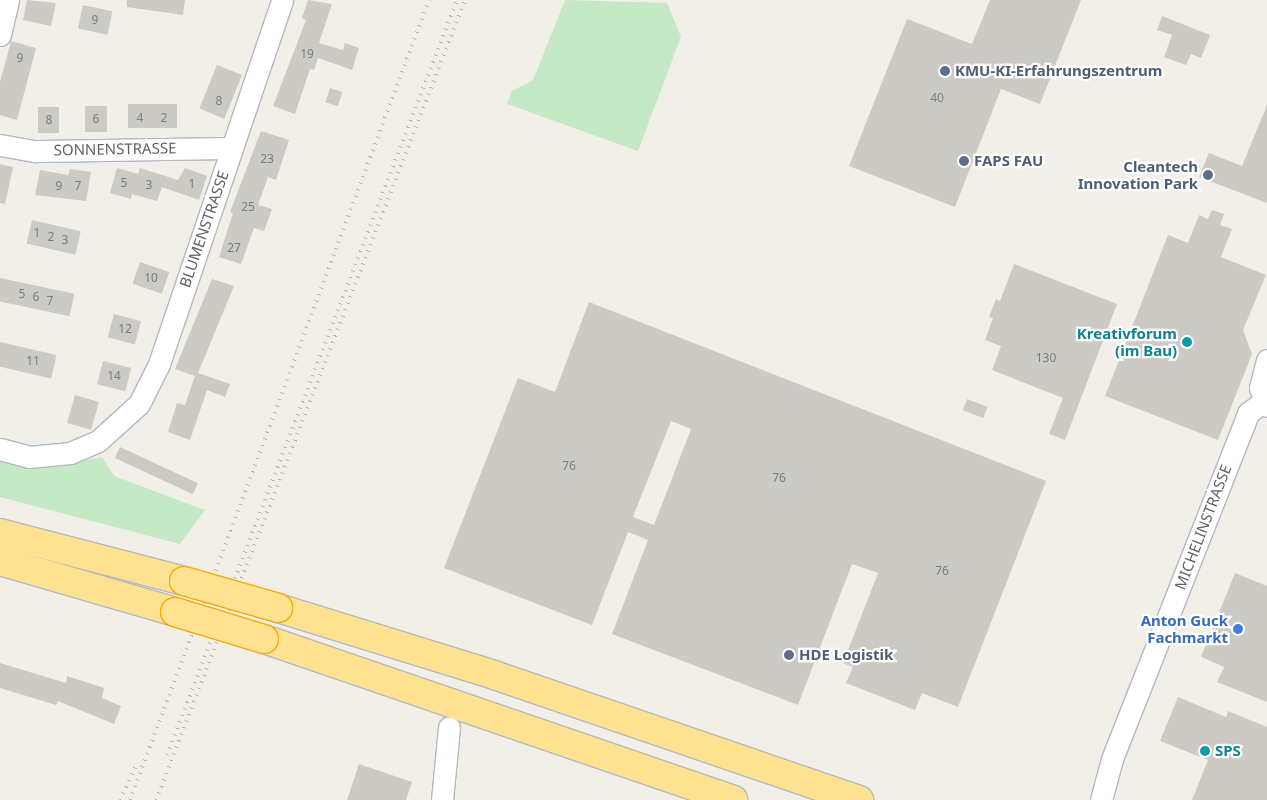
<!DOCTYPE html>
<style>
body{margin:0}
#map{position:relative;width:1267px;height:800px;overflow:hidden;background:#f1efe8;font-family:"Noto Sans",sans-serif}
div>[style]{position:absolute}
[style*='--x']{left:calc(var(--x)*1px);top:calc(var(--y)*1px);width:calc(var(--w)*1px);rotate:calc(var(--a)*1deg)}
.green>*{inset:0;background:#c5e9c4}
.building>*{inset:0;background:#cccac5;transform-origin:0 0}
.roads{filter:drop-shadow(1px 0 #b5b8bc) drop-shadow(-1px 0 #b5b8bc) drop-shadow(0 1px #b5b8bc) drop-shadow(0 -1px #b5b8bc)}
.minor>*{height:21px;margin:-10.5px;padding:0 10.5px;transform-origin:10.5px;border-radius:10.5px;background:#fff}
.highway>*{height:28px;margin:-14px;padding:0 14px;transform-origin:14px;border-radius:14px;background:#ffe291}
.rail>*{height:4px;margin-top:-2px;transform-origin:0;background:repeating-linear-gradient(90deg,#b6b7b8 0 1px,transparent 0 7px)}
.bridges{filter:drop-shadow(1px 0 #f9a800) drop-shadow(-1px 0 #f9a800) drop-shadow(0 1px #f9a800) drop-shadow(0 -1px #f9a800)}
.highway-bridge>*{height:28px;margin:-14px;padding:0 14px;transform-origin:14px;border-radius:14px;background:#ffe291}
.dots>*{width:14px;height:14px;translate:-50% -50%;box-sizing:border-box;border:2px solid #fff;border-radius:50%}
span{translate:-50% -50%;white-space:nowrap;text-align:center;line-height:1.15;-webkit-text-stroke:4.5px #fff;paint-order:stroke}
.number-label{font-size:12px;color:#7a7d7f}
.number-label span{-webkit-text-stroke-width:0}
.service-label{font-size:15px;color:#4e5e75;font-weight:700}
.left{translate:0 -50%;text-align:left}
.right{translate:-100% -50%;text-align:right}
.street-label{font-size:15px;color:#5f6368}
.culture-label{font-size:15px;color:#0d838f;font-weight:700}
.shop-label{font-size:15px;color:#366cbe;font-weight:700}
</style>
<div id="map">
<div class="green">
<i style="clip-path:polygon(565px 0,667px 3px,681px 37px,638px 151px,507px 104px,512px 91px,533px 80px)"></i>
<i style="clip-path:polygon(102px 457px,114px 476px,205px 510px,180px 544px,0 497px,0 462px,35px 469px)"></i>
</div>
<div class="building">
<i style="clip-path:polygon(27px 0,56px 3px,51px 26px,23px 20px)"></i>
<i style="clip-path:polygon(127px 0,185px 0,183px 15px,127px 7px)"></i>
<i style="clip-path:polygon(308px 0,332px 4px,319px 43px,343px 50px,345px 43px,359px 48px,352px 70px,318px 58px,314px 70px,310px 69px,295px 114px,273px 106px,306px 20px,302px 18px)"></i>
<i style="clip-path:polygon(990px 0,1081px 0,1040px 104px,1001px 89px,955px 207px,849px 166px,907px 19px,972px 44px)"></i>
<i style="left:83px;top:5px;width:30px;height:24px;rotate:12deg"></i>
<i style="clip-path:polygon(1162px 16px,1210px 35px,1201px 58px,1191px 54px,1186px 65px,1164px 57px,1172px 35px,1157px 30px)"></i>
<i style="clip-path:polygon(11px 41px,36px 48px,17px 120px,0 115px,0 82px)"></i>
<i style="left:217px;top:65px;width:27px;height:47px;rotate:22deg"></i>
<i style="left:330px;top:88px;width:13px;height:15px;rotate:18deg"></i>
<i style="left:177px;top:104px;width:24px;height:49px;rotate:90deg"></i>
<i style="clip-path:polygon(1267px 105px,1267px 203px,1199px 177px,1209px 153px,1242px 166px)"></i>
<i style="left:85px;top:106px;width:22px;height:26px"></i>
<i style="left:38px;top:107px;width:21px;height:26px"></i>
<i style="clip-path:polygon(261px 131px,289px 140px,276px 180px,268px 177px,258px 205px,272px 209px,264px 231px,254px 228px,241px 264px,219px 257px,233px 213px,230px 212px)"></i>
<i style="clip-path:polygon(0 164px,13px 167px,5px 204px,0 203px)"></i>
<i style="clip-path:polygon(117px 168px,138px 174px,140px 168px,178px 180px,185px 168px,207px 176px,199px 200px,162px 187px,157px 201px,132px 194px,131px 199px,110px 193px)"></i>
<i style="clip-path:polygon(70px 169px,91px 172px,86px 201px,35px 195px,40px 170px,68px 175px)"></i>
<i style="clip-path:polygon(1212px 210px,1224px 214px,1220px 225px,1232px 229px,1221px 257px,1266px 275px,1243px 330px,1252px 354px,1218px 440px,1105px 396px,1168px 235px,1188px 243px,1199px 215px,1208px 219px)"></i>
<i style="left:32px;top:220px;width:50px;height:24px;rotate:13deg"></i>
<i style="left:140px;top:262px;width:31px;height:23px;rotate:19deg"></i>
<i style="clip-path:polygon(1014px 264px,1117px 304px,1065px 440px,1049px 434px,1063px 398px,992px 370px,1001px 346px,985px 340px,993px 318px,989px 317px,996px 299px,1000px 301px)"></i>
<i style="left:0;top:278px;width:76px;height:23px;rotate:12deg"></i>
<i style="clip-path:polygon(212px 279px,234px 286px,198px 373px,230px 384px,225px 397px,207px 390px,190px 440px,168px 432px,177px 403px,185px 405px,195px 376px,175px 369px)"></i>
<i style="clip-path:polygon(evenodd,589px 302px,1046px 481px,958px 707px,922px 693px,915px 710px,846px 683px,853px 667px,843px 663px,878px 573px,852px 564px,798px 705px,612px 634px,648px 540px,628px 532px,592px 625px,444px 568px,518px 378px,555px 392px,589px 302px,671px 421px,691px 429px,654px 525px,633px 517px,671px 421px)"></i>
<i style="left:114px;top:314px;width:28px;height:24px;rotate:15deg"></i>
<i style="left:0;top:342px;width:58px;height:24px;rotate:13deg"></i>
<i style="left:103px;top:361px;width:29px;height:24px;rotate:14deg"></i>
<i style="left:75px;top:395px;width:25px;height:29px;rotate:16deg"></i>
<i style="left:967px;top:399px;width:22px;height:12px;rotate:21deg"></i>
<i style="left:120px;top:447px;width:86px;height:12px;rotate:25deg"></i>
<i style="clip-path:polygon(1235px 573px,1267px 586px,1267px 702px,1217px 682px,1224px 667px,1201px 657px)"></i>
<i style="clip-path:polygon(0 663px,66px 683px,67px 676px,104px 688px,102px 698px,121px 706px,114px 724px,58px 701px,56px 705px,0 688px)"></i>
<i style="clip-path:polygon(1178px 697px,1226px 717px,1228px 711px,1267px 727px,1267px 800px,1192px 800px,1208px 760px,1160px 741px)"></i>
<i style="clip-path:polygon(359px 764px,412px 782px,406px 800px,347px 800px)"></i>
</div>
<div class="roads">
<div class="minor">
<i style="--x:0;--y:35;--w:36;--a:-77"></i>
<i style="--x:0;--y:145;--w:36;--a:10"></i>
<i style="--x:35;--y:151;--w:197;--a:-0.9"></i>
<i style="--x:1267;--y:360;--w:29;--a:104"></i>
<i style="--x:1260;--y:388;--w:19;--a:69"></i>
<i style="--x:0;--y:449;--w:30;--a:15"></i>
<i style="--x:29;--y:457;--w:41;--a:-5.6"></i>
<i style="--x:70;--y:453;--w:30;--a:-23"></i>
<i style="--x:98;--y:441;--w:55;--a:-42.1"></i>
<i style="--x:139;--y:404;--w:45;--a:-63.4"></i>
<i style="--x:159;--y:364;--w:384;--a:-71.3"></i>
<i style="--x:442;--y:800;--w:73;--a:-84.5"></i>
<i style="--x:1101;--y:800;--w:42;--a:-75"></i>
<i style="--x:1112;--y:759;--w:372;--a:-68.5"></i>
<i style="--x:1248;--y:413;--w:19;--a:-36"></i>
</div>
<div class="highway">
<i style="--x:0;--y:533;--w:190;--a:14.6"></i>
<i style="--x:0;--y:561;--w:182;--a:16.2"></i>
<i style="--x:278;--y:608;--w:226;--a:17.2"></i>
<i style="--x:494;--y:675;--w:386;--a:18.9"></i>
<i style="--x:264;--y:639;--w:496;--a:18.9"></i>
</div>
</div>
<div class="rail">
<i style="--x:167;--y:755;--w:809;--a:-68.99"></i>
<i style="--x:120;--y:800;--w:38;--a:-65"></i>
<i style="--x:130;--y:800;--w:854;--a:-69.51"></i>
<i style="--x:156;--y:800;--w:858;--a:-68.88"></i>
</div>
<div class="bridges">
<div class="highway-bridge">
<i style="--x:184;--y:581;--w:98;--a:16"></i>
<i style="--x:175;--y:612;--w:93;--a:16.9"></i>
</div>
</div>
<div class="dots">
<i style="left:945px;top:71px;background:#5c6f8a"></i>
<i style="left:964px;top:161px;background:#5c6f8a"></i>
<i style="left:1208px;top:175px;background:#5c6f8a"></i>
<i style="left:1187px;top:342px;background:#0f9aa8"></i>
<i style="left:1238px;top:629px;background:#3f7fe0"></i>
<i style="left:789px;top:655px;background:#5c6f8a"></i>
<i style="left:1205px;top:751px;background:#0f9aa8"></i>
</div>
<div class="number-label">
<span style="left:95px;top:20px">9</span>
<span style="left:307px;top:54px">19</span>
<span style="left:20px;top:58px">9</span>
<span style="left:937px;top:98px">40</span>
<span style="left:219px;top:101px">8</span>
<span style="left:140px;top:118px">4</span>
<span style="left:164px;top:118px">2</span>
<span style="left:96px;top:119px">6</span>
<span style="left:49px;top:120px">8</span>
<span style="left:267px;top:159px">23</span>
<span style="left:124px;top:183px">5</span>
<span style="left:192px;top:184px">1</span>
<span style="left:149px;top:185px">3</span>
<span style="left:59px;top:186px">9</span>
<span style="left:78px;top:186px">7</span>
<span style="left:248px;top:207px">25</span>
<span style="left:37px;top:233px">1</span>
<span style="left:51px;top:237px">2</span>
<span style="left:65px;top:240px">3</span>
<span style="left:234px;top:248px">27</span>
<span style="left:151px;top:278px">10</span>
<span style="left:22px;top:294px">5</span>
<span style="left:36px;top:297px">6</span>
<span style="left:50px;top:301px">7</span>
<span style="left:125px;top:329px">12</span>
<span style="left:1046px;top:358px">130</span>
<span style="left:33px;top:361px">11</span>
<span style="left:114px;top:376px">14</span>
<span style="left:569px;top:466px">76</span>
<span style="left:779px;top:478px">76</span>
<span style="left:942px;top:571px">76</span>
</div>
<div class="service-label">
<span class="left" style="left:955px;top:71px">KMU-KI-Erfahrungszentrum</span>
<span class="left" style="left:974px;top:161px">FAPS FAU</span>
<span class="right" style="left:1198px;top:175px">Cleantech<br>Innovation Park</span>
<span class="left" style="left:799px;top:655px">HDE Logistik</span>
</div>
<div class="street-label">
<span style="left:115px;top:149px;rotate:-1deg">SONNENSTRASSE</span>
<span style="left:204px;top:229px;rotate:-71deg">BLUMENSTRASSE</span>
<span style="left:1203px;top:527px;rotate:-69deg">MICHELINSTRASSE</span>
</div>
<div class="culture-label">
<span class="right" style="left:1177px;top:342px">Kreativforum<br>(im Bau)</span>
<span class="left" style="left:1215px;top:751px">SPS</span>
</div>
<div class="shop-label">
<span class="right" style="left:1228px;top:629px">Anton Guck<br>Fachmarkt</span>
</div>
</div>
